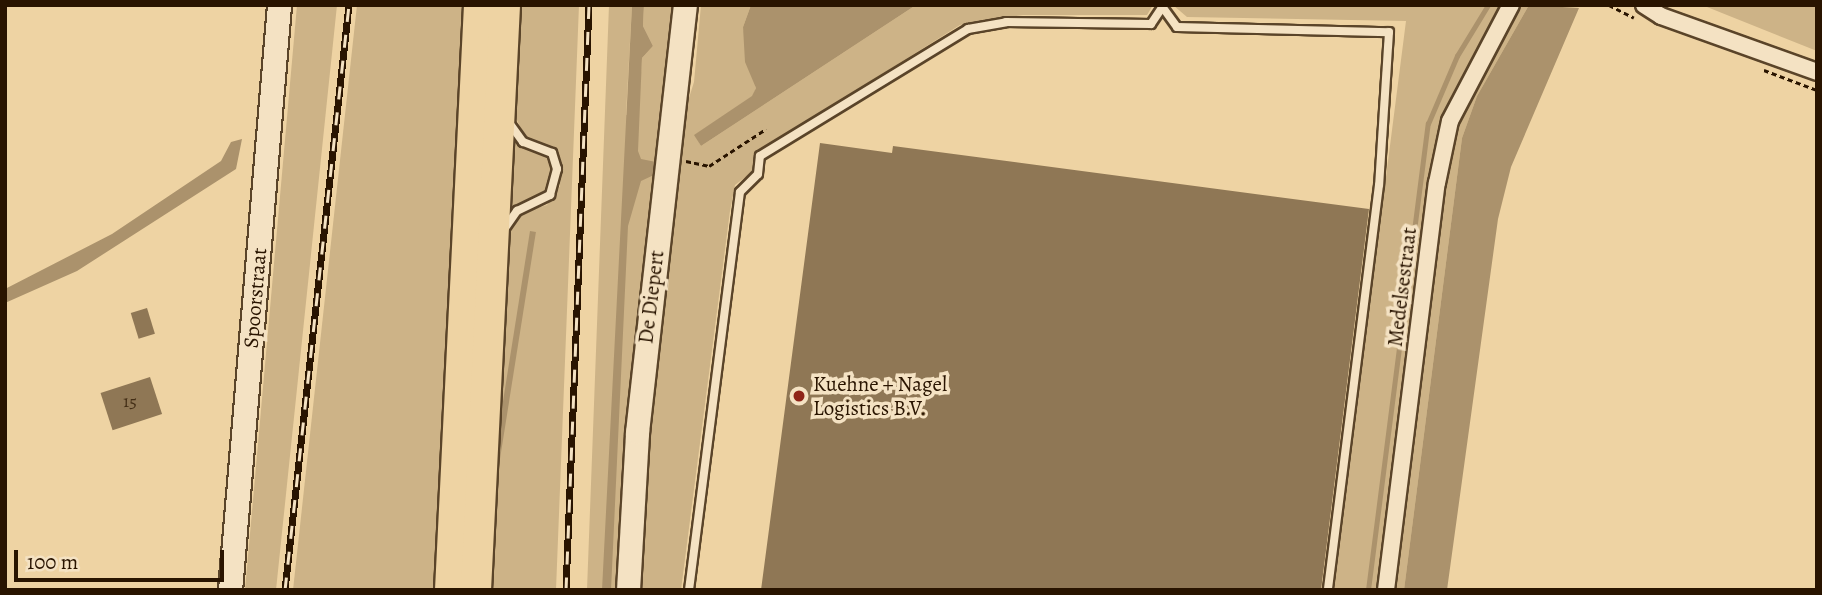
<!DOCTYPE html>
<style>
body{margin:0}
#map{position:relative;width:1822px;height:595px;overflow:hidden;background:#eed3a3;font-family:Alegreya,serif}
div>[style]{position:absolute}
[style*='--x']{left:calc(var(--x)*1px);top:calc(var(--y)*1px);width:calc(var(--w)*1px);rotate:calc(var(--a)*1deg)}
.green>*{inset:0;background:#cdb387}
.water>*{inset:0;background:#ab926c;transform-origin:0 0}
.stream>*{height:4.5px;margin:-2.25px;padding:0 2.25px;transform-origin:2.25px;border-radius:2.25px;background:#ab926c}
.building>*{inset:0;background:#8f7755;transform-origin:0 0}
.path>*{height:2.5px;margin-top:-1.25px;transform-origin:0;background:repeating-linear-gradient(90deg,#291400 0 5px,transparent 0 8.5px)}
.roads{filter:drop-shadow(2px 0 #5a4429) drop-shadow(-2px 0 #5a4429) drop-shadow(0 2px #5a4429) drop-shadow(0 -2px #5a4429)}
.lane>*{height:8px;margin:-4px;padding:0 4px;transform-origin:4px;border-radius:4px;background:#f4e2c3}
.street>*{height:16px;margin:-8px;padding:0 8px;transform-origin:8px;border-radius:8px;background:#f4e2c3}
.secondary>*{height:23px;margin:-11.5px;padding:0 11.5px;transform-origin:11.5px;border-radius:11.5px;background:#f4e2c3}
.highway>*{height:30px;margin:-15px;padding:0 15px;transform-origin:15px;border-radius:15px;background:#eed3a3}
.rail>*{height:7px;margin-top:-3.5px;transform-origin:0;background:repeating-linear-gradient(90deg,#f4e2c3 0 13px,#291400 0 26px);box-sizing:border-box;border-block:2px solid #291400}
.dots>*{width:19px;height:19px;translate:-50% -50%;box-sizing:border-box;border:4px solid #f4e2c3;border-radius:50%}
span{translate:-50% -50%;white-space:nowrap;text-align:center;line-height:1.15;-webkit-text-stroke:7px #f4e2c3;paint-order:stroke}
.number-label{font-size:18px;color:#422d15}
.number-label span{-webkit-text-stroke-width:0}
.street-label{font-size:21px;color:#291400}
.poi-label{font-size:21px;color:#291400}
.left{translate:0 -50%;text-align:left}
.frame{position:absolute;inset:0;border:7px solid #291400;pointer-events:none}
.scale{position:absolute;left:14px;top:550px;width:210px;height:32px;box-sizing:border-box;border:4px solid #291400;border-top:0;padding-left:9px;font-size:21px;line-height:24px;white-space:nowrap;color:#291400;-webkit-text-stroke:5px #f4e2c3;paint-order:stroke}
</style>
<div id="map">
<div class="green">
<i style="clip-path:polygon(297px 5px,337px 5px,276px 590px,245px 590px)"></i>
<i style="clip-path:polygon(357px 5px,467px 5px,438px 590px,293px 590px)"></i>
<i style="clip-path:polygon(520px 5px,579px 5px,556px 590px,492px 590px,511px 224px,524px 212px,547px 205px,560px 186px,556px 149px,525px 137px,515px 116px)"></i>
<i style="clip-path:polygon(609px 5px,632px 5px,626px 115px,638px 117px,642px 58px,653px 46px,643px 26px,644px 5px,676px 5px,621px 590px,587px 590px)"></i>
<i style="clip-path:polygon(701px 5px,751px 5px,743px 27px,756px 88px,753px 96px,695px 135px,701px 146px,916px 5px,1153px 5px,1147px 15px,1023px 15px,960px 25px,755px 154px,752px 172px,735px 185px,730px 211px,681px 590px,637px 590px,642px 488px,682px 120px,694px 82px)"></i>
<i style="clip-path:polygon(1173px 5px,1505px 5px,1454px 97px,1380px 590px,1333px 590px,1406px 21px,1187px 17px)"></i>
<i style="clip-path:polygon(1518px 5px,1529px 5px,1477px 96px,1462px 138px,1404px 590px,1390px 590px,1443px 177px,1455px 123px)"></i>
<i style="clip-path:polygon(1702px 5px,1817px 5px,1817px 51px)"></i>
<i style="clip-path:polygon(514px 140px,546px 154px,552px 169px,546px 193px,511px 209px)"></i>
</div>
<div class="water">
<i style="clip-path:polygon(632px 5px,644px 5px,643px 26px,653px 46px,642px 58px,638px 151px,641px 159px,656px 162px,656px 174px,641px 181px,628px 226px,611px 590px,602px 590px)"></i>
<i style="clip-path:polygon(751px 5px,916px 5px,701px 146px,694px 135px,752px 96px,756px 88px,745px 62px,743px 27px)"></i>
<i style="clip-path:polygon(1529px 5px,1579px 8px,1511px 167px,1498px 219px,1447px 590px,1404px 590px,1462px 138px,1477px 96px)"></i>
<i style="clip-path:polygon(242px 139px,236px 169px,77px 271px,5px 303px,5px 289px,112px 234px,221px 161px,231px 142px)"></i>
<i style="left:530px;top:231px;width:6px;height:359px;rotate:9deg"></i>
</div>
<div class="stream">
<i style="--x:1368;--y:590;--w:470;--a:-82.7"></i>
<i style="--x:1428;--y:124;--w:74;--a:-66.9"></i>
<i style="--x:1457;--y:56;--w:60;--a:-58.7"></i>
</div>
<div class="building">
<i style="clip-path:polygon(820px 143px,892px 153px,893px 146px,1369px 209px,1321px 590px,761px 590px)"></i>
<i style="left:147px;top:308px;width:27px;height:17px;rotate:73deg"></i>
<i style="left:150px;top:377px;width:39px;height:52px;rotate:72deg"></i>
</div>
<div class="path">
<i style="--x:1609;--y:5;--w:28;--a:27"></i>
<i style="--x:1764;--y:70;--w:57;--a:20.7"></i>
<i style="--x:686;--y:161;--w:24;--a:12"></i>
<i style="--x:709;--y:166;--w:68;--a:-33"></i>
</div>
<div class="roads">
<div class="lane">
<i style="--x:1161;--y:5;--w:27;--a:54"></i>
<i style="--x:1177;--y:27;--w:212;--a:1.4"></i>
<i style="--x:1389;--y:32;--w:153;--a:93.7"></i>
<i style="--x:1379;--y:185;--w:408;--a:97.2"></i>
<i style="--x:505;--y:228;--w:21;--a:-55"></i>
<i style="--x:517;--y:211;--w:37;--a:-26"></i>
<i style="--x:550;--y:195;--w:27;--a:-75"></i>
<i style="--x:557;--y:169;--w:17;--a:-107"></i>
<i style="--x:552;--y:153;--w:31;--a:-159"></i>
<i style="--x:523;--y:142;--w:22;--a:-126"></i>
<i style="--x:689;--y:590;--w:401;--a:-82.7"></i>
<i style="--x:740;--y:192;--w:25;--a:-45"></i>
<i style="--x:758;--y:174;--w:18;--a:-84"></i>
<i style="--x:760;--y:156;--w:244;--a:-31.4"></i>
<i style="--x:968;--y:29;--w:39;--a:-10"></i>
<i style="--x:1006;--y:22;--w:145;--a:0.8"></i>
<i style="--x:1151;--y:24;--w:18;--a:-56"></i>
</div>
<div class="street">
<i style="--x:1644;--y:5;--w:20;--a:33"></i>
<i style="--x:1661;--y:16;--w:166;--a:19.7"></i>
<i style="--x:1386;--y:590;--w:410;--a:-82.9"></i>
<i style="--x:1437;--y:183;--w:63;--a:-78.2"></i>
<i style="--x:1450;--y:121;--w:131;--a:-62.3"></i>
</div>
<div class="secondary">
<i style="--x:230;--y:590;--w:587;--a:-85.21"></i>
<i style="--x:628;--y:590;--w:158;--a:-86.7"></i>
<i style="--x:637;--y:432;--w:430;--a:-83.6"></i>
</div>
<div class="highway">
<i style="--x:450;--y:590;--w:586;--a:-87.16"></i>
<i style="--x:476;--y:590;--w:586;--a:-87.16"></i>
</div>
</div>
<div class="rail">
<i style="--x:285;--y:590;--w:588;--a:-83.76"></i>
<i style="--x:566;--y:590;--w:585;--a:-87.75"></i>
</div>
<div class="dots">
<i style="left:799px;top:396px;background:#8f2418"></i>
</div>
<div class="number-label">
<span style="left:130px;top:401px">15</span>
</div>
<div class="street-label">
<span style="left:1402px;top:287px;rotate:-83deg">Medelsestraat</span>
<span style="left:651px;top:297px;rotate:-83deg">De Diepert</span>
<span style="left:255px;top:298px;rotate:-85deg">Spoorstraat</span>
</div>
<div class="poi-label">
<span class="left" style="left:813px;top:396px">Kuehne + Nagel<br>Logistics B.V.</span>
</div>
<div class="frame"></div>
<div class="scale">100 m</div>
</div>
